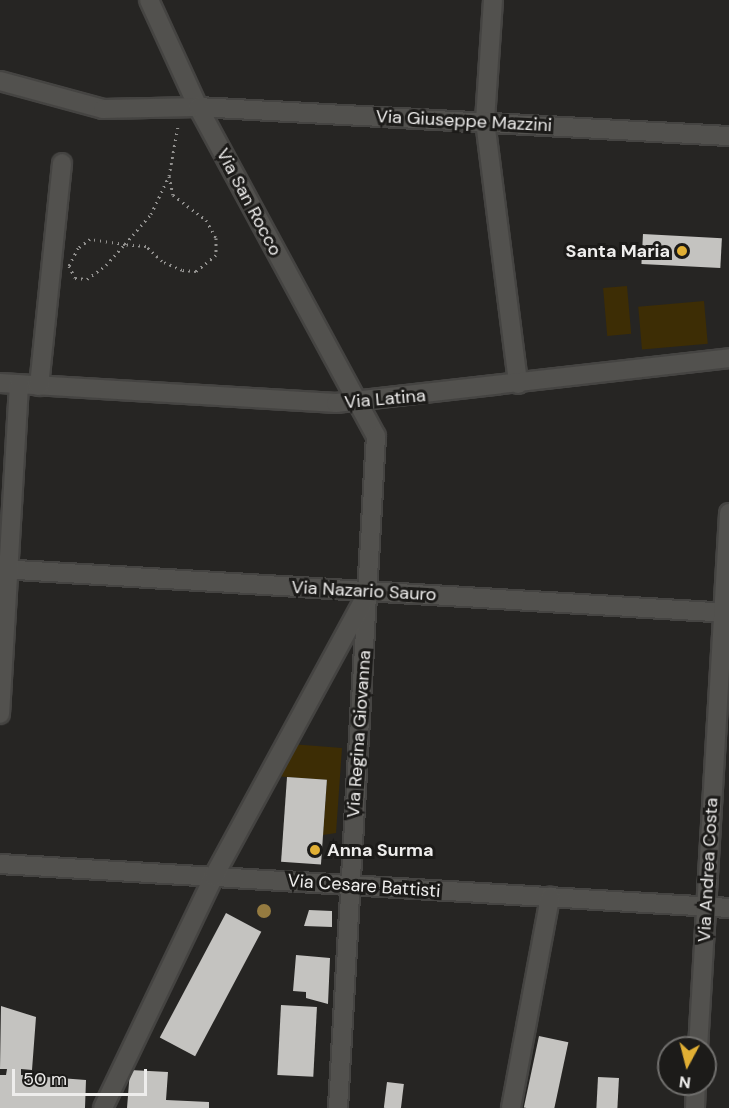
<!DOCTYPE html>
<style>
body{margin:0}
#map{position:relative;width:729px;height:1108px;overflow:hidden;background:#262523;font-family:"DM Sans",sans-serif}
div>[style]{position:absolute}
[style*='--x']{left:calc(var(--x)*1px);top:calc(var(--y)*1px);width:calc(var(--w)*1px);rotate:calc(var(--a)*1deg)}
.green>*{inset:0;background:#3d2d05;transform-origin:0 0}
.building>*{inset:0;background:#c4c3c0;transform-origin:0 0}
.path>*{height:3px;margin-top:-1.5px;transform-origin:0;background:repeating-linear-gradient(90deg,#92918f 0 1.5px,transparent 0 6px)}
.roads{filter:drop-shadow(2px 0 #454442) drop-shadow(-2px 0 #454442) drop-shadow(0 2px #454442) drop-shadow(0 -2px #454442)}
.street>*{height:18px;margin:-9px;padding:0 9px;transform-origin:9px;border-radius:9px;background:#52514e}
.trees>*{width:14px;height:14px;margin:-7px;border-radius:50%;background:#957b40}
.dots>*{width:16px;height:16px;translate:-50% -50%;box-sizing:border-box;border:3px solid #1c1b19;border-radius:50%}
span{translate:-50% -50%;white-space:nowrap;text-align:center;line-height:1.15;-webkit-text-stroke:6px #1c1b19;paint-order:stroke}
.street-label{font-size:18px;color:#eeedec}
.poi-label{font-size:18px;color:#eeedec;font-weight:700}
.right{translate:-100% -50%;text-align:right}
.left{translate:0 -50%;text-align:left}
.north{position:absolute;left:657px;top:1036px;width:60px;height:60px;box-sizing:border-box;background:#1c1b19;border:2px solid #706f6d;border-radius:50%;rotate:187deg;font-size:16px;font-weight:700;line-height:24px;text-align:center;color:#eeedec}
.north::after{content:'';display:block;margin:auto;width:21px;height:27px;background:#e1af34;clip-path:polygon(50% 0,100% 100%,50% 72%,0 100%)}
.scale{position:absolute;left:12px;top:1069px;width:135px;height:27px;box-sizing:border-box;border:3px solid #eeedec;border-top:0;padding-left:8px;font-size:18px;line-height:21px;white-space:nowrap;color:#eeedec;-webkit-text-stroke:4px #1c1b19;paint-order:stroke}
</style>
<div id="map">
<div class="green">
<i style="left:627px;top:286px;width:48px;height:24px;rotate:85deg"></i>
<i style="left:704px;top:301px;width:43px;height:66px;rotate:85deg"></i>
<i style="clip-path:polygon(291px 744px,342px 748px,336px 833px,323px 835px,327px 780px,274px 776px)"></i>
</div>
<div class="building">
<i style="left:643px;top:234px;width:79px;height:30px;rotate:3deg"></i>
<i style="left:287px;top:777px;width:40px;height:85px;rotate:4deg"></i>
<i style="clip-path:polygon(309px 910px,332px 911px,332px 927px,304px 926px)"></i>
<i style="left:226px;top:913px;width:40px;height:141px;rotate:28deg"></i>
<i style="clip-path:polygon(296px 955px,330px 958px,328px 1004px,306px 998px,306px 992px,293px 991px)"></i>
<i style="left:281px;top:1005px;width:36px;height:70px;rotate:3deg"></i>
<i style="clip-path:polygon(1px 1006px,36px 1017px,32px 1070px,21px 1069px,21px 1075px,86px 1080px,85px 1108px,0 1108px,0 1075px,6px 1075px,7px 1069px,0 1069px)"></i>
<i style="left:539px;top:1036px;width:30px;height:73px;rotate:12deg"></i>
<i style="clip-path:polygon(130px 1070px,168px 1072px,166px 1100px,209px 1102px,209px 1108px,127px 1108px)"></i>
<i style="left:598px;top:1077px;width:21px;height:31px;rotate:3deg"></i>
<i style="left:387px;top:1082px;width:17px;height:26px;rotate:7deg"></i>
</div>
<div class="path">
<i style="--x:169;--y:176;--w:19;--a:78"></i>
<i style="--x:173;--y:195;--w:41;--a:37.1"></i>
<i style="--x:206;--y:220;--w:21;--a:61"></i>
<i style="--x:216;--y:238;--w:17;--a:90"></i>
<i style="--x:216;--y:255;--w:26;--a:141"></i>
<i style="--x:196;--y:271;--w:14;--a:-176"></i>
<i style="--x:182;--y:270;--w:22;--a:-156"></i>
<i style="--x:162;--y:261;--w:22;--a:-137"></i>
<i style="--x:146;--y:246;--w:21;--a:-175"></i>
<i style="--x:125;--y:244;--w:35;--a:-172"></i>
<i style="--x:90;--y:239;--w:15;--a:143"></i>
<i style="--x:78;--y:248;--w:20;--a:117"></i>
<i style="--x:69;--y:266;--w:13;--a:63"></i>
<i style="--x:75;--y:278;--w:12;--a:5"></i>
<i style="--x:87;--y:279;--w:24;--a:-36"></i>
<i style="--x:106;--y:265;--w:28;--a:-48"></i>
<i style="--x:125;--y:244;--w:40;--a:-49"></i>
<i style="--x:151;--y:214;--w:42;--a:-64.7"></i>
<i style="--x:169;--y:176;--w:51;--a:-79.8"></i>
</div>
<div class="roads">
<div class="street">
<i style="--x:149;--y:0;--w:118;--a:65.4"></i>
<i style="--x:198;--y:107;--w:374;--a:61.6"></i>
<i style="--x:376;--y:436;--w:673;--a:93.24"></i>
<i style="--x:493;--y:0;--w:121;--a:93.8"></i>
<i style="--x:485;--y:121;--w:265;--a:82.8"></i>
<i style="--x:0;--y:81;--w:107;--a:15.2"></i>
<i style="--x:103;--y:109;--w:95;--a:-1.2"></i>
<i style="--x:198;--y:107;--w:532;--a:3.13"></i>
<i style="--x:0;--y:383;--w:337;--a:3.4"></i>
<i style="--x:336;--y:403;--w:396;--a:-6.5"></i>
<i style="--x:39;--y:386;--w:224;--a:-84.1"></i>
<i style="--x:0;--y:569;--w:730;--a:3.45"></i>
<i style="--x:0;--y:714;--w:330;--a:-86.7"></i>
<i style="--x:0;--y:864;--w:730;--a:3.45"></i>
<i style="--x:698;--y:1048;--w:536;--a:-86.68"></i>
<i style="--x:103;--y:1108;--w:257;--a:-64.4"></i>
<i style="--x:214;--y:876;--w:316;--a:-61.5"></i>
<i style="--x:511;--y:1108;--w:215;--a:-79.5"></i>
<i style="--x:695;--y:1108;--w:24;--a:-88"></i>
</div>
</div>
<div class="trees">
<i style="left:264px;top:911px"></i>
</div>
<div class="dots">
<i style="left:682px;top:251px;background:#e1af34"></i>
<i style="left:315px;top:850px;background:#e1af34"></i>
</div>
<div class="street-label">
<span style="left:464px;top:121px;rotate:3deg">Via Giuseppe Mazzini</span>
<span style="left:249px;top:202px;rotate:62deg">Via San Rocco</span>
<span style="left:385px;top:399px;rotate:-5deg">Via Latina</span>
<span style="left:364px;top:591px;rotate:3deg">Via Nazario Sauro</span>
<span style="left:359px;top:734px;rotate:-86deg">Via Regina Giovanna</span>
<span style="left:708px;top:870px;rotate:-87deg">Via Andrea Costa</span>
<span style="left:364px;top:886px;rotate:4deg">Via Cesare Battisti</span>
</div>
<div class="poi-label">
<span class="right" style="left:670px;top:251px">Santa Maria</span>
<span class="left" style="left:327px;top:850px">Anna Surma</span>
</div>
<div class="north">N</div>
<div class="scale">50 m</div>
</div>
